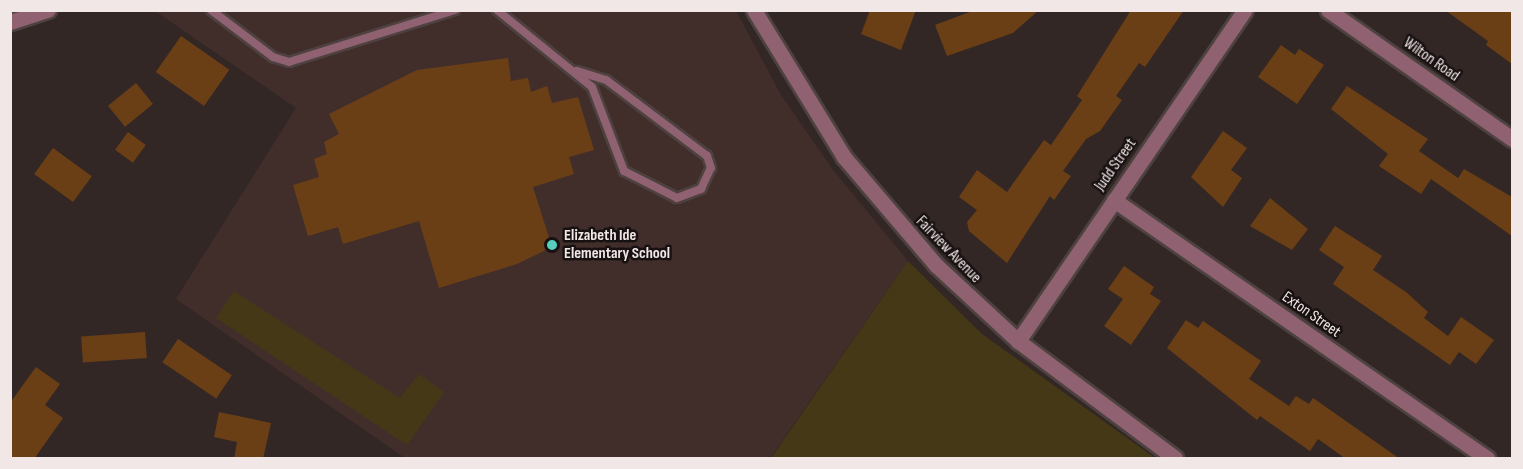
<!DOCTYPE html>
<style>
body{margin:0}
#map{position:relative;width:1523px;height:469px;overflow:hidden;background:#332725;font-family:"Sofia Sans Condensed",sans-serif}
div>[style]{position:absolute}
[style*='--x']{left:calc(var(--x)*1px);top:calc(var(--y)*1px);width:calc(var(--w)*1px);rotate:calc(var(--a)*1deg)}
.built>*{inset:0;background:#412e2b}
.green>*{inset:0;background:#443817}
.building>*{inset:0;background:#6b3f15;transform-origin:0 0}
.roads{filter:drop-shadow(2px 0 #4d4240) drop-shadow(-2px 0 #4d4240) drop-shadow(0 2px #4d4240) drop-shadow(0 -2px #4d4240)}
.service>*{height:8px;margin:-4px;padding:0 4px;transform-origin:4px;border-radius:4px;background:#8f6171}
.minor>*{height:15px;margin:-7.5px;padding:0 7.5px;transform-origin:7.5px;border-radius:7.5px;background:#8f6171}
.tertiary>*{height:15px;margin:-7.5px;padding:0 7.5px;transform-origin:7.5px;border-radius:7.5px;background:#8f6171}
.dots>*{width:16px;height:16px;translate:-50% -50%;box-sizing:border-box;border:3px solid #171111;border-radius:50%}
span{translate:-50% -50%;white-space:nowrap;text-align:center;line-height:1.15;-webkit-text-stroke:5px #171111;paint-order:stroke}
.street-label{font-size:16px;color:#f0e7e6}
.poi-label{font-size:16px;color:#f0e7e6;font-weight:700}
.left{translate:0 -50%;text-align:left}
.frame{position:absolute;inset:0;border:12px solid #f0e7e6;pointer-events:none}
</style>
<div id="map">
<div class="built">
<i style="clip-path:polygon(155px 11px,736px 11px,781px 95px,833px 170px,908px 261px,770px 458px,405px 458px,176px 299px,296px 108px)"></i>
</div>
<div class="green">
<i style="clip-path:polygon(908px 261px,982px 334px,1155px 458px,771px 458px)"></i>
<i style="clip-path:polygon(234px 291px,400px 398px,419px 374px,444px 392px,407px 445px,216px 318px)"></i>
</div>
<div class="building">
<i style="clip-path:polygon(870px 10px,916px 10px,901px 50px,861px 34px)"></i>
<i style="clip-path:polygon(975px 10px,1039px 10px,1013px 33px,947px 56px,935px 25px)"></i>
<i style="clip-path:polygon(1131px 10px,1184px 10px,1145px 67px,1139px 63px,1116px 96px,1122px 100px,1100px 131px,1086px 139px,1063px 171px,1071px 176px,1054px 200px,1050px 196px,1007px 263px,969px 231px,967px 222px,977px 210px,959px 197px,977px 170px,1007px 192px,1044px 140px,1051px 145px,1082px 100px,1077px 96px)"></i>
<i style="clip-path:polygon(1445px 10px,1512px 10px,1512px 64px,1486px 45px,1488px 41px)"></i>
<i style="left:181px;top:36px;width:59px;height:44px;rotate:35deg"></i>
<i style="clip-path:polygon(1281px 45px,1295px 55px,1299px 49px,1324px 65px,1297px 104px,1258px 77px)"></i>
<i style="clip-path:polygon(508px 58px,511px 81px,528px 78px,531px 92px,547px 86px,552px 103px,578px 97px,594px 150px,569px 157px,574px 174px,533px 187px,552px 247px,517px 264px,439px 288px,419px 221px,343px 244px,338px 227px,308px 236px,293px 185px,319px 177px,314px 159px,327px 154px,324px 142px,339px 134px,329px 114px,417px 70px)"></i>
<i style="left:136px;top:83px;width:27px;height:36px;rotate:51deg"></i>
<i style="clip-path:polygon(1347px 86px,1428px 139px,1419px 151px,1458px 178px,1464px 169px,1512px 197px,1512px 236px,1431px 179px,1421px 194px,1379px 166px,1388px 154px,1331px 109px)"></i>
<i style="clip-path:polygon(1223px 131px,1247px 148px,1231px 170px,1242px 178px,1223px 207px,1191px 177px)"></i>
<i style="left:128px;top:132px;width:22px;height:22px;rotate:36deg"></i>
<i style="left:53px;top:148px;width:48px;height:32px;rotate:36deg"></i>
<i style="clip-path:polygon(1270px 198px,1308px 229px,1292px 250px,1250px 226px)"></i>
<i style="clip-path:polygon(1335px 226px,1382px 256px,1373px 270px,1406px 292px,1428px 312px,1424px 318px,1448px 336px,1461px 317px,1494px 340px,1476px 364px,1459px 352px,1450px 365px,1333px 284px,1344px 267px,1319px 250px)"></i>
<i style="clip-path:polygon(1124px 266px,1154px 287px,1150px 294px,1161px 301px,1131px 345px,1104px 326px,1123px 299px,1108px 289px)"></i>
<i style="clip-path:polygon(1186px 320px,1198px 328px,1203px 321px,1261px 361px,1249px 379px,1289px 406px,1296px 396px,1309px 404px,1313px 398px,1400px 459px,1346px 459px,1318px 439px,1310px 451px,1260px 416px,1257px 420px,1167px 348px)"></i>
<i style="left:145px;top:332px;width:26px;height:64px;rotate:86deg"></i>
<i style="left:178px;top:339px;width:65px;height:28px;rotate:34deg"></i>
<i style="clip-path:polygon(36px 367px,60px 384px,45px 405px,63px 418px,34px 459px,10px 459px,10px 403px)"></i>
<i style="clip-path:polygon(219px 412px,271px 423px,263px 459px,234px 459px,237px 442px,214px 437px)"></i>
</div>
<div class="roads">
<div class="service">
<i style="--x:211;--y:10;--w:78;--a:37.2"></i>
<i style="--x:273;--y:57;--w:17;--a:17"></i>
<i style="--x:289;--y:62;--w:174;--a:-17.4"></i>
<i style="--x:497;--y:10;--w:122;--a:39"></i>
<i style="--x:592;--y:87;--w:90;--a:69.1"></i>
<i style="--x:624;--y:171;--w:59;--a:27"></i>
<i style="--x:677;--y:198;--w:26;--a:-21"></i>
<i style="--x:701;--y:189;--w:23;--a:-65"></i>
<i style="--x:711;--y:168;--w:13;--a:-108"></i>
<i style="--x:707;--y:156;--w:126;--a:-143"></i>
<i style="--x:606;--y:80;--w:31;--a:-163"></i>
</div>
<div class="minor">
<i style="--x:1328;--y:10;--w:225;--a:35"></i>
<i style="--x:1114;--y:200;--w:454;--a:34.7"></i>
<i style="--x:1018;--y:341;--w:401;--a:-55.6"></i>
</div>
<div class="tertiary">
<i style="--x:754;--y:10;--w:172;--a:58.5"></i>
<i style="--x:844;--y:157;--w:142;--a:49.6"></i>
<i style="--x:936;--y:265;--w:112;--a:42.8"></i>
<i style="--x:1018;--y:341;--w:196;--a:36.7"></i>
<i style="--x:10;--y:22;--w:40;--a:-18"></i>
</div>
</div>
<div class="dots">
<i style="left:552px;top:245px;background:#58cebf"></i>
</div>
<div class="street-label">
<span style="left:1431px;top:60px;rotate:35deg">Wilton Road</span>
<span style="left:1116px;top:165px;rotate:-55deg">Judd Street</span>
<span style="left:948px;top:250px;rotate:46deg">Fairview Avenue</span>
<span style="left:1311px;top:315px;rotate:35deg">Exton Street</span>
</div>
<div class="poi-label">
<span class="left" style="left:564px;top:245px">Elizabeth Ide<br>Elementary School</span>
</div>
<div class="frame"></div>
</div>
